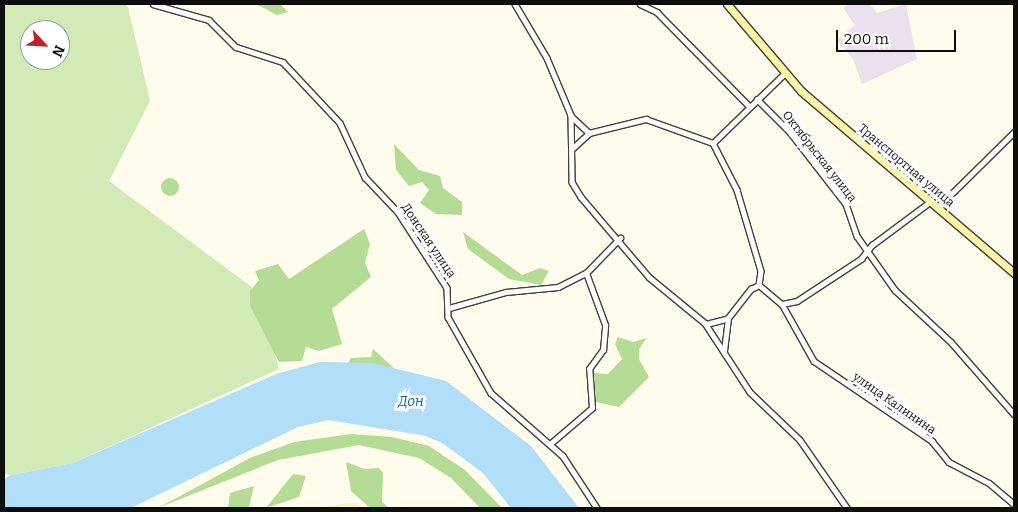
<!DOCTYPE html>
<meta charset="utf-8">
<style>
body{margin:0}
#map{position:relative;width:1018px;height:512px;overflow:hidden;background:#fffcee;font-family:Bitter,serif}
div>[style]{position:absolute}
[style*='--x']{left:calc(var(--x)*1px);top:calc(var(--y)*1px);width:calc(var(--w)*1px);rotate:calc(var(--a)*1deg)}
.industrial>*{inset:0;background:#ebe1ec}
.farmland>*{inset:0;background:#f6f2cd}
.green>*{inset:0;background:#d2ebb6}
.forest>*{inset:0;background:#b5dc95}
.round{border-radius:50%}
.water>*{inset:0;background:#b1def8}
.roads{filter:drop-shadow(1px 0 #404040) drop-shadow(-1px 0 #404040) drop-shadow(0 1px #404040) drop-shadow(0 -1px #404040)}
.street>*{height:4.5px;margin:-2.25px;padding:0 2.25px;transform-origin:2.25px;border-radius:2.25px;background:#fff}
.secondary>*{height:7px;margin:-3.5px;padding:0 3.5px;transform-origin:3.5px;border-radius:3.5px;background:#fff5a9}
span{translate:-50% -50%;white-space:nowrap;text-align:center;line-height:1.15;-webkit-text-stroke:5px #fff;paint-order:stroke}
.street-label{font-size:12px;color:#0d0d0d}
.water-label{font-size:14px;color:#1365a3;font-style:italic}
.frame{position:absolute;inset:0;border:5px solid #0d0d0d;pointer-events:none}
.north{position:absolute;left:20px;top:20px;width:50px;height:50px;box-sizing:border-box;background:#fff;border:1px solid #9e9e9e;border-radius:50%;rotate:115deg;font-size:14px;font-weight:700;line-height:20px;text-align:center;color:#0d0d0d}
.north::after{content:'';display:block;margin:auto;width:18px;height:22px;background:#c2212a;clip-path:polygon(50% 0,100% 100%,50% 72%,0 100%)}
.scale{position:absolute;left:836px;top:30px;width:120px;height:22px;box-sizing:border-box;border:2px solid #0d0d0d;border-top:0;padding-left:6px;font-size:15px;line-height:18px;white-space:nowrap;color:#0d0d0d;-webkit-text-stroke:4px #fff;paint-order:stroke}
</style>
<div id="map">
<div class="industrial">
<i style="clip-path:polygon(849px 4px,870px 4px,877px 13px,906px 4px,917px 59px,862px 84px,853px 59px,837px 40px,855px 25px,843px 8px)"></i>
</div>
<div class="farmland">
<i style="clip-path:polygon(353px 502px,362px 508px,321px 508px)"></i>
</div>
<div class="green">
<i style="clip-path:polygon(evenodd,4px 4px,124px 4px,128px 7px,150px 101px,109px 181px,257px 291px,279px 369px,73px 463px,11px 475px,4px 474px,4px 4px,30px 30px,60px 30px,60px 60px,30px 60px,30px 30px)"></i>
</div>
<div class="forest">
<i style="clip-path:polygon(204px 4px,280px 4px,288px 12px,277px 15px,258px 5px)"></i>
<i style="clip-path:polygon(394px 144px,419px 170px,440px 176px,443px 188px,462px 202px,462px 215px,436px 214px,420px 203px,429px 190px,422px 182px,409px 186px,396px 170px)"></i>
<i class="round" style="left:161px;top:178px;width:18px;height:18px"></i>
<i style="clip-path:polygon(364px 229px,370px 244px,365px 263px,371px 277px,332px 309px,342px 344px,319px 351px,306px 347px,302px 361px,279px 362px,250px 306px,250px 291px,259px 280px,255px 271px,278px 264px,289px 279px)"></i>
<i style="clip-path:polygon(463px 232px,522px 275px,540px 268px,549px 271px,541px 285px,509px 279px,468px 249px)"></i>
<i style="clip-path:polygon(618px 337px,633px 342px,647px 338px,639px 349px,639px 359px,649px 377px,619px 407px,596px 402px,594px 373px,608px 374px,622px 359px,615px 344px)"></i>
<i style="clip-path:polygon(373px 349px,394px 368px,348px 363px,351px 358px,371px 357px)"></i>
<i style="clip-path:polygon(351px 434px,392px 437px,429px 446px,465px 470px,502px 508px,480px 508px,451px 478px,419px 458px,359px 445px,278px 460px,158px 508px,250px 458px,294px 442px)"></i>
<i style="clip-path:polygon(346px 462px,365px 469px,379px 468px,383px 473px,382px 502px,389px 508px,370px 508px,351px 491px)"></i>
<i style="clip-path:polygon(293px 474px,306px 476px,299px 497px,266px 508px)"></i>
<i style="clip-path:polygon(254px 486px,249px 508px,228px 508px,230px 493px)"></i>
</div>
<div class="water">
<i style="clip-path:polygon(320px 362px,372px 363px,446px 381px,531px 446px,579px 508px,511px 508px,483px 473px,442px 443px,426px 436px,329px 420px,298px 427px,131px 508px,4px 508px,4px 479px,11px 475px,73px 463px,276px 374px)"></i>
</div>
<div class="roads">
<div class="street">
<i style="--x:153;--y:4;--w:58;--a:15.9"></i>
<i style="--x:209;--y:20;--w:38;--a:45"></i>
<i style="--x:236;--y:47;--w:49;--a:17.7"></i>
<i style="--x:283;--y:62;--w:83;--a:46.9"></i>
<i style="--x:340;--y:123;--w:60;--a:65.2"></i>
<i style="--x:365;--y:177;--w:48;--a:46.7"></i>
<i style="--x:398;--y:212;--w:90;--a:57.2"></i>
<i style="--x:447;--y:288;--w:29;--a:88"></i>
<i style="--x:448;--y:317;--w:87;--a:60.5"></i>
<i style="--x:491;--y:393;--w:96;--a:41.2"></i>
<i style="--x:563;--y:456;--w:62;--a:56.8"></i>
<i style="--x:515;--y:4;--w:63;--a:59.3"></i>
<i style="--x:547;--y:58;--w:62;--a:67.2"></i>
<i style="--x:571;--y:115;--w:67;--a:89.1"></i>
<i style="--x:572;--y:182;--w:17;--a:59"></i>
<i style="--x:581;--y:197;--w:105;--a:49.6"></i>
<i style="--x:649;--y:277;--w:72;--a:39.4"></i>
<i style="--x:705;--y:323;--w:82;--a:56.9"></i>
<i style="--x:750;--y:392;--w:69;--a:43.8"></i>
<i style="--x:800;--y:440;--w:83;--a:55.3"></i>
<i style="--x:640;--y:4;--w:19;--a:25"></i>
<i style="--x:657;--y:12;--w:132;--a:45.6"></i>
<i style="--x:757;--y:99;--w:47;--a:45"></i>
<i style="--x:790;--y:132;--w:91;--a:52.1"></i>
<i style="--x:846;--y:204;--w:34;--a:71"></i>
<i style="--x:857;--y:236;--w:66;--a:54.9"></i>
<i style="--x:895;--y:290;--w:76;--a:42.9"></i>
<i style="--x:951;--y:342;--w:96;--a:48.8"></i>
<i style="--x:571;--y:116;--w:25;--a:43"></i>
<i style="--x:589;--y:133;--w:59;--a:-13.8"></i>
<i style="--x:646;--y:119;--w:71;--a:19.7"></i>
<i style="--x:713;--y:143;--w:53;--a:62.9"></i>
<i style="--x:737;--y:190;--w:84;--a:73.5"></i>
<i style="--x:761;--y:271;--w:14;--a:98"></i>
<i style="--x:713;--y:143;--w:100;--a:-44.2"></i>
<i style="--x:573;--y:148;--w:22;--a:-43"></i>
<i style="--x:938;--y:207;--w:107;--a:-44.6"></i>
<i style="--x:782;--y:304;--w:65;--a:60.7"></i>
<i style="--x:814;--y:361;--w:143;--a:34.1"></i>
<i style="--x:932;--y:441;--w:27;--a:51"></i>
<i style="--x:949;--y:462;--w:45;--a:27.7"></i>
<i style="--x:989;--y:483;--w:33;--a:40"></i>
<i style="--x:449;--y:308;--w:59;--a:-15.7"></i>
<i style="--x:506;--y:292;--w:52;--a:-5.5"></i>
<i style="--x:558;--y:287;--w:31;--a:-27"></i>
<i style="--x:586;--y:273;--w:49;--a:-45.8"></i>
<i style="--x:706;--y:324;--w:21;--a:-14"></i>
<i style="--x:724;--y:351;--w:33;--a:-83"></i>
<i style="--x:728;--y:318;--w:37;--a:-52"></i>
<i style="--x:751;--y:289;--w:9;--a:-27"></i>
<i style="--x:759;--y:285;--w:30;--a:40"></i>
<i style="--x:782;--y:304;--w:15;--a:-11"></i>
<i style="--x:797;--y:301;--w:77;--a:-33.3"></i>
<i style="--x:861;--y:259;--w:18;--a:-52"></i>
<i style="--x:872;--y:245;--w:74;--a:-36.7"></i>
<i style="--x:550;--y:444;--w:55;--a:-40.6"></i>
<i style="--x:592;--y:408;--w:39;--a:-94"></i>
<i style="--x:589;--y:369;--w:24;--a:-54"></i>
<i style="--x:603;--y:350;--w:25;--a:-85"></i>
<i style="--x:605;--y:325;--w:55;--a:-110.1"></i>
</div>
<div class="secondary">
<i style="--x:727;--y:4;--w:114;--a:49.6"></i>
<i style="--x:801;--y:91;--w:280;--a:40.5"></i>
</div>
</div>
<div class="street-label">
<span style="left:819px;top:157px;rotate:52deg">Октябрьская улица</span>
<span style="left:906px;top:166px;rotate:40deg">Транспортная улица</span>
<span style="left:428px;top:241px;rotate:56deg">Донская улица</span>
<span style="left:894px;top:404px;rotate:35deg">улица Калинина</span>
</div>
<div class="water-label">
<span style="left:411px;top:402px">Дон</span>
</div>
<div class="frame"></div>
<div class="north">N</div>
<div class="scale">200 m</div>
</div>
